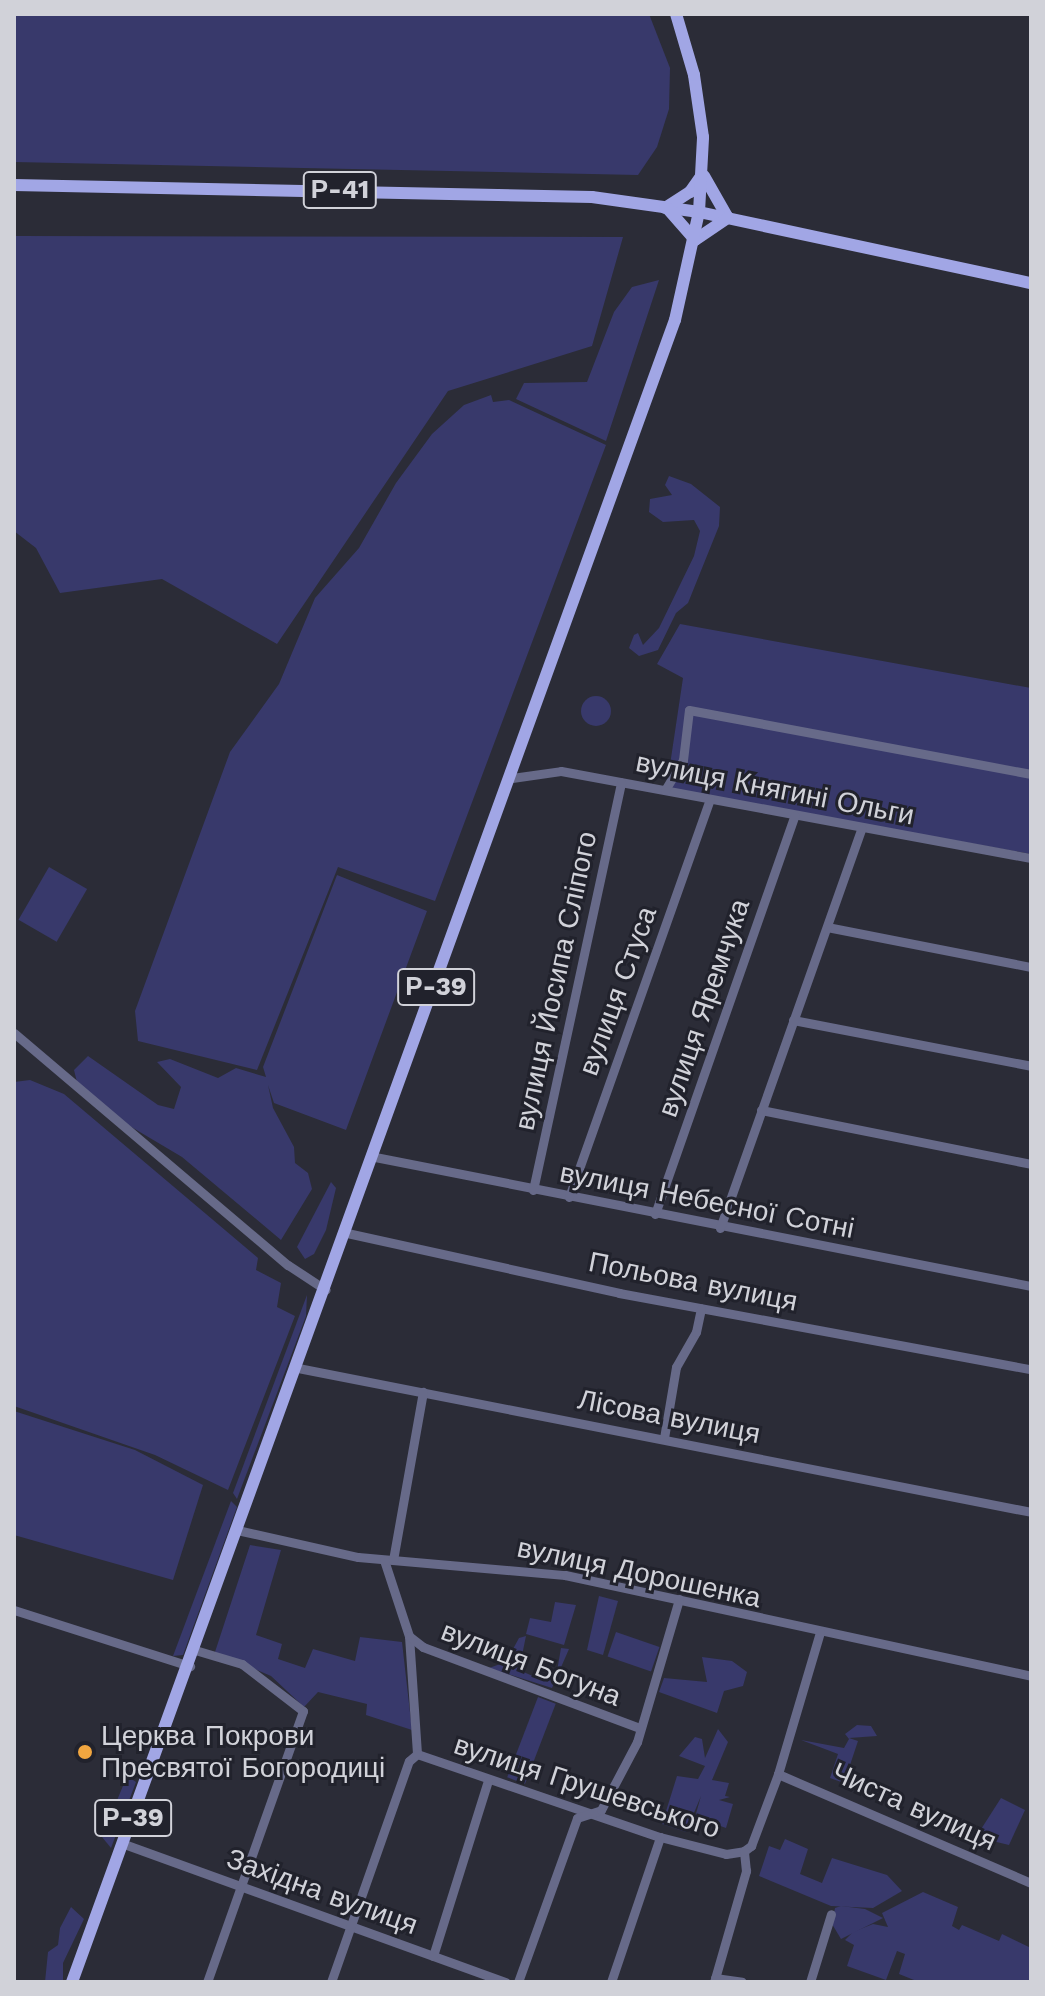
<!DOCTYPE html>
<meta charset="utf-8">
<style>
body{margin:0}
#map{position:relative;width:1045px;height:1996px;overflow:hidden;background:#2b2c37;font-family:"Work Sans",sans-serif}
div>[style]{position:absolute}
[style*='--x']{left:calc(var(--x)*1px);top:calc(var(--y)*1px);width:calc(var(--w)*1px);rotate:calc(var(--a)*1deg)}
.green>*{inset:0;background:#38396b;transform-origin:0 0}
.round{border-radius:50%}
.minor>*{height:9px;margin:-4.5px;padding:0 4.5px;transform-origin:4.5px;border-radius:4.5px;background:#676a89}
.major>*{height:12px;margin:-6px;padding:0 6px;transform-origin:6px;border-radius:6px;background:#a1a6e5}
.dots>*{width:22px;height:22px;translate:-50% -50%;box-sizing:border-box;border:4px solid #21222c;border-radius:50%}
span{translate:-50% -50%;white-space:nowrap;text-align:center;line-height:1.15;-webkit-text-stroke:6px #21222c;paint-order:stroke}
.shield-label span{padding:2px 6px;background:#21222c;border:2px solid;border-radius:6px;-webkit-text-stroke-width:0}
.shield-label{font-size:26px;color:#d1d2d9;font-weight:700}
.street-label{font-size:28px;color:#d1d2d9}
.poi-label{font-size:28px;color:#d1d2d9}
.left{translate:0 -50%;text-align:left}
.frame{position:absolute;inset:0;border:16px solid #d1d2d9;pointer-events:none}
</style>
<div id="map">
<div class="green">
<i style="clip-path:polygon(14px 14px,649px 14px,670px 68px,669px 109px,657px 147px,638px 175px,14px 162px)"></i>
<i style="clip-path:polygon(14px 236px,623px 237px,592px 346px,448px 391px,277px 644px,162px 579px,60px 593px,36px 548px,14px 531px)"></i>
<i style="clip-path:polygon(659px 280px,606px 441px,516px 399px,524px 383px,587px 382px,614px 312px,632px 287px)"></i>
<i style="clip-path:polygon(491px 395px,493px 402px,509px 400px,606px 445px,435px 901px,338px 867px,257px 1070px,138px 1041px,135px 1011px,230px 752px,279px 684px,315px 598px,359px 548px,396px 483px,432px 434px,464px 405px)"></i>
<i style="clip-path:polygon(669px 476px,691px 484px,720px 507px,719px 526px,688px 603px,676px 613px,658px 650px,639px 656px,629px 648px,634px 635px,638px 633px,643px 645px,659px 628px,694px 556px,700px 531px,694px 520px,663px 522px,649px 512px,650px 499px,672px 495px,665px 485px)"></i>
<i style="clip-path:polygon(680px 624px,1031px 688px,1031px 854px,673px 790px,667px 785px,683px 678px,657px 664px)"></i>
<i class="round" style="left:581px;top:696px;width:30px;height:30px"></i>
<i style="left:49px;top:867px;width:44px;height:61px;rotate:30deg"></i>
<i style="clip-path:polygon(337px 875px,427px 911px,346px 1130px,274px 1103px,268px 1085px,273px 1108px,294px 1147px,295px 1163px,308px 1173px,312px 1189px,281px 1240px,182px 1157px,123px 1122px,77px 1082px,74px 1070px,88px 1056px,158px 1105px,174px 1109px,181px 1087px,157px 1062px,170px 1059px,218px 1078px,236px 1068px,266px 1077px,263px 1067px)"></i>
<i style="clip-path:polygon(30px 1080px,64px 1094px,258px 1258px,256px 1270px,281px 1283px,277px 1307px,295px 1316px,228px 1490px,155px 1455px,14px 1406px,14px 1082px)"></i>
<i style="clip-path:polygon(331px 1182px,336px 1188px,326px 1230px,314px 1254px,305px 1259px,297px 1247px)"></i>
<i style="clip-path:polygon(307px 1295px,306px 1316px,237px 1499px,233px 1493px)"></i>
<i style="clip-path:polygon(14px 1411px,135px 1450px,203px 1485px,173px 1580px,14px 1535px)"></i>
<i style="clip-path:polygon(231px 1501px,237px 1507px,183px 1655px,173px 1656px)"></i>
<i style="clip-path:polygon(250px 1545px,281px 1550px,256px 1635px,282px 1644px,278px 1659px,305px 1668px,313px 1649px,355px 1661px,360px 1637px,402px 1642px,412px 1730px,366px 1715px,367px 1704px,318px 1692px,304px 1707px,271px 1676px,215px 1652px)"></i>
<i style="clip-path:polygon(599px 1596px,618px 1601px,603px 1655px,587px 1650px)"></i>
<i style="clip-path:polygon(555px 1602px,576px 1605px,564px 1645px,526px 1634px,530px 1618px,551px 1622px)"></i>
<i style="left:616px;top:1632px;width:46px;height:26px;rotate:19deg"></i>
<i style="clip-path:polygon(526px 1636px,519px 1670px,535px 1677px,543px 1674px,547px 1682px,557px 1671px,561px 1648px,569px 1649px,552px 1688px,489px 1668px,506px 1662px,519px 1638px)"></i>
<i style="clip-path:polygon(702px 1657px,732px 1661px,747px 1672px,743px 1686px,724px 1691px,717px 1713px,659px 1692px,664px 1678px,707px 1682px)"></i>
<i style="left:538px;top:1697px;width:19px;height:86px;rotate:21deg"></i>
<i style="clip-path:polygon(857px 1725px,871px 1726px,877px 1736px,849px 1738px,858px 1741px,844px 1783px,830px 1778px,838px 1754px,801px 1740px,844px 1748px,849px 1739px,845px 1734px)"></i>
<i style="clip-path:polygon(718px 1729px,728px 1742px,712px 1780px,729px 1783px,725px 1796px,730px 1797px,719px 1800px,733px 1804px,726px 1828px,695px 1817px,701px 1796px,686px 1832px,662px 1824px,677px 1776px,698px 1779px,705px 1766px,679px 1756px,695px 1737px,702px 1739px,705px 1758px)"></i>
<i style="clip-path:polygon(127px 1776px,136px 1782px,111px 1848px,102px 1837px)"></i>
<i style="clip-path:polygon(1001px 1798px,1025px 1810px,1009px 1845px,976px 1837px)"></i>
<i style="clip-path:polygon(785px 1839px,808px 1849px,800px 1874px,822px 1883px,832px 1858px,887px 1875px,902px 1891px,873px 1908px,831px 1906px,759px 1876px,769px 1846px,780px 1850px)"></i>
<i style="clip-path:polygon(923px 1892px,958px 1907px,952px 1926px,959px 1930px,962px 1925px,999px 1941px,1002px 1934px,1031px 1948px,1031px 1982px,919px 1982px,899px 1974px,905px 1954px,897px 1951px,886px 1980px,847px 1966px,854px 1945px,845px 1940px,853px 1932px,873px 1924px,888px 1927px,882px 1913px)"></i>
<i style="clip-path:polygon(841px 1906px,865px 1909px,883px 1918px,841px 1939px,832px 1924px,835px 1908px)"></i>
<i style="clip-path:polygon(71px 1907px,84px 1919px,63px 1963px,63px 1982px,45px 1982px,48px 1952px,58px 1945px,60px 1928px)"></i>
</div>
<div class="minor">
<i style="--x:512;--y:778;--w:49;--a:-8.1"></i>
<i style="--x:561;--y:771;--w:478;--a:10.5"></i>
<i style="--x:665;--y:790;--w:35;--a:-59"></i>
<i style="--x:683;--y:760;--w:50;--a:-83.2"></i>
<i style="--x:689;--y:710;--w:348;--a:10.6"></i>
<i style="--x:827;--y:927;--w:208;--a:11.1"></i>
<i style="--x:793;--y:1020;--w:242;--a:10.9"></i>
<i style="--x:14;--y:1033;--w:359;--a:40.3"></i>
<i style="--x:288;--y:1265;--w:45;--a:33.3"></i>
<i style="--x:761;--y:1110;--w:275;--a:11.3"></i>
<i style="--x:375;--y:1157;--w:669;--a:11.13"></i>
<i style="--x:533;--y:1190;--w:417;--a:-77.8"></i>
<i style="--x:569;--y:1197;--w:422;--a:-70.5"></i>
<i style="--x:655;--y:1214;--w:422;--a:-70.7"></i>
<i style="--x:720;--y:1228;--w:424;--a:-70.5"></i>
<i style="--x:347;--y:1233;--w:279;--a:12.4"></i>
<i style="--x:619;--y:1293;--w:419;--a:10.5"></i>
<i style="--x:298;--y:1368;--w:747;--a:11.11"></i>
<i style="--x:664;--y:1438;--w:72;--a:-80.4"></i>
<i style="--x:676;--y:1367;--w:40;--a:-60.3"></i>
<i style="--x:696;--y:1332;--w:24;--a:-78"></i>
<i style="--x:237;--y:1530;--w:124;--a:12.6"></i>
<i style="--x:358;--y:1557;--w:208;--a:5"></i>
<i style="--x:565;--y:1575;--w:477;--a:12.2"></i>
<i style="--x:384;--y:1560;--w:80;--a:71.8"></i>
<i style="--x:409;--y:1636;--w:118;--a:86.1"></i>
<i style="--x:393;--y:1560;--w:171;--a:-79.9"></i>
<i style="--x:14;--y:1610;--w:185;--a:17.7"></i>
<i style="--x:409;--y:1636;--w:18;--a:38"></i>
<i style="--x:423;--y:1647;--w:232;--a:20.5"></i>
<i style="--x:195;--y:1650;--w:49;--a:16.6"></i>
<i style="--x:242;--y:1664;--w:77;--a:37.6"></i>
<i style="--x:303;--y:1711;--w:288;--a:109.5"></i>
<i style="--x:417;--y:1754;--w:257;--a:18.9"></i>
<i style="--x:660;--y:1837;--w:68;--a:14.4"></i>
<i style="--x:726;--y:1854;--w:18;--a:-9"></i>
<i style="--x:778;--y:1774;--w:275;--a:23.3"></i>
<i style="--x:124;--y:1844;--w:406;--a:19.9"></i>
<i style="--x:433;--y:1956;--w:184;--a:-72.6"></i>
<i style="--x:715;--y:1978;--w:27;--a:8"></i>
<i style="--x:331;--y:1982;--w:234;--a:-70.6"></i>
<i style="--x:409;--y:1761;--w:11;--a:-41"></i>
<i style="--x:518;--y:1982;--w:174;--a:-70.2"></i>
<i style="--x:577;--y:1818;--w:25;--a:-18"></i>
<i style="--x:601;--y:1810;--w:77;--a:-62.1"></i>
<i style="--x:637;--y:1742;--w:149;--a:-73.6"></i>
<i style="--x:611;--y:1982;--w:153;--a:-71.3"></i>
<i style="--x:714;--y:1982;--w:116;--a:-73.9"></i>
<i style="--x:746;--y:1871;--w:20;--a:-96"></i>
<i style="--x:744;--y:1851;--w:9;--a:-36"></i>
<i style="--x:751;--y:1846;--w:77;--a:-69.4"></i>
<i style="--x:778;--y:1774;--w:148;--a:-73.5"></i>
<i style="--x:810;--y:1982;--w:71;--a:-72.8"></i>
</div>
<div class="major">
<i style="--x:704;--y:176;--w:48;--a:60.3"></i>
<i style="--x:14;--y:185;--w:578;--a:1.19"></i>
<i style="--x:592;--y:197;--w:108;--a:8"></i>
<i style="--x:699;--y:212;--w:340;--a:12.1"></i>
<i style="--x:665;--y:208;--w:30;--a:-33"></i>
<i style="--x:690;--y:192;--w:19;--a:-55"></i>
<i style="--x:668;--y:209;--w:41;--a:48.9"></i>
<i style="--x:695;--y:240;--w:40;--a:-34"></i>
<i style="--x:72;--y:1982;--w:1768;--a:-70.06"></i>
<i style="--x:675;--y:320;--w:111;--a:-77.5"></i>
<i style="--x:699;--y:212;--w:75;--a:-86.9"></i>
<i style="--x:703;--y:137;--w:63;--a:-98.3"></i>
<i style="--x:694;--y:75;--w:64;--a:-106.4"></i>
</div>
<div class="dots">
<i style="left:85px;top:1752px;background:#f1a640"></i>
</div>
<div class="shield-label">
<span style="left:340px;top:190px">Р-41</span>
<span style="left:436px;top:987px">Р-39</span>
<span style="left:133px;top:1818px">Р-39</span>
</div>
<div class="street-label">
<span style="left:775px;top:789px;rotate:11deg">вулиця Княгині Ольги</span>
<span style="left:556px;top:981px;rotate:-78deg">вулиця Йосипа Сліпого</span>
<span style="left:618px;top:991px;rotate:-70deg">вулиця Стуса</span>
<span style="left:704px;top:1008px;rotate:-71deg">вулиця Яремчука</span>
<span style="left:707px;top:1201px;rotate:11deg">вулиця Небесної Сотні</span>
<span style="left:693px;top:1282px;rotate:11deg">Польова вулиця</span>
<span style="left:669px;top:1417px;rotate:11deg">Лісова вулиця</span>
<span style="left:639px;top:1573px;rotate:12deg">вулиця Дорошенка</span>
<span style="left:531px;top:1664px;rotate:21deg">вулиця Богуна</span>
<span style="left:587px;top:1787px;rotate:18deg">вулиця Грушевського</span>
<span style="left:914px;top:1807px;rotate:24deg">Чиста вулиця</span>
<span style="left:322px;top:1892px;rotate:20deg">Західна вулиця</span>
</div>
<div class="poi-label">
<span class="left" style="left:101px;top:1752px">Церква Покрови<br>Пресвятої Богородиці</span>
</div>
<div class="frame"></div>
</div>
